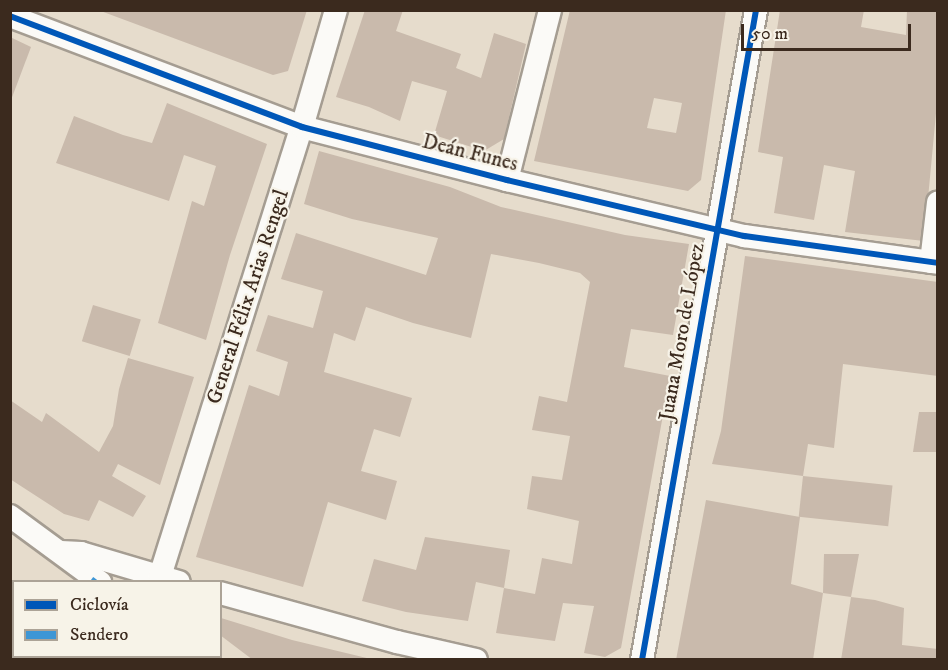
<!DOCTYPE html>
<meta charset="utf-8">
<style>
body{margin:0}
#map{position:relative;width:948px;height:670px;overflow:hidden;background:#e6dccc;font-family:"IM FELL DW Pica",serif}
div>[style]{position:absolute}
[style*='--x']{left:calc(var(--x)*1px);top:calc(var(--y)*1px);width:calc(var(--w)*1px);rotate:calc(var(--a)*1deg)}
.building>*{inset:0;background:#c9baac;transform-origin:0 0}
.roads{filter:drop-shadow(2px 0 #a59d92) drop-shadow(-2px 0 #a59d92) drop-shadow(0 2px #a59d92) drop-shadow(0 -2px #a59d92)}
.minor>*{height:22px;margin:-11px;padding:0 11px;transform-origin:11px;border-radius:11px;background:#fbfaf7}
.rail>*{height:4.5px;margin-top:-2.25px;transform-origin:0;background:repeating-linear-gradient(90deg,#b6b2ae 0 9px,transparent 0 13.5px)}
.quiet>*{height:4.5px;margin-top:-2.25px;transform-origin:0;background:repeating-linear-gradient(90deg,#3e96d5 0 9px,transparent 0 13.5px)}
.cycleway>*{height:6px;margin:-3px;padding:0 3px;transform-origin:3px;border-radius:3px;background:#0057b8}
span{translate:-50% -50%;white-space:nowrap;text-align:center;line-height:1.15;-webkit-text-stroke:4.5px #f7f3e8;paint-order:stroke}
.street-label{font-size:21px;color:#3b2a1e}
.frame{position:absolute;inset:0;border:12px solid #3b2a1e;pointer-events:none}
.legend{position:absolute;left:12px;top:580px;width:210px;height:78px;box-sizing:border-box;background:#f7f3e8;border:2px solid #aca397;margin:0;padding:8px 10px;list-style:none;font-size:18px;color:#3b2a1e}
.legend li{display:flex;align-items:center;gap:12px;height:30px}
.legend b{width:30px;border:2px solid #aca397}
.scale{position:absolute;left:741px;top:24px;width:170px;height:27px;box-sizing:border-box;border:3px solid #3b2a1e;border-top:0;padding-left:8px;font-size:18px;line-height:21px;white-space:nowrap;color:#3b2a1e;-webkit-text-stroke:4px #f7f3e8;paint-order:stroke}
</style>
<div id="map">
<div class="building">
<i style="clip-path:polygon(98px 10px,307px 10px,288px 71px,273px 75px)"></i>
<i style="clip-path:polygon(365px 10px,403px 10px,396px 31px,461px 54px,456px 68px,481px 78px,494px 33px,526px 44px,504px 139px,484px 151px,434px 135px,447px 91px,412px 81px,400px 121px,369px 107px,336px 97px)"></i>
<i style="clip-path:polygon(evenodd,570px 10px,726px 10px,701px 180px,688px 191px,534px 161px,570px 10px,654px 98px,682px 103px,676px 133px,647px 128px,654px 98px)"></i>
<i style="clip-path:polygon(780px 10px,864px 10px,861px 27px,906px 35px,907px 10px,938px 10px,938px 92px,924px 241px,845px 232px,855px 171px,824px 165px,814px 220px,774px 213px,783px 157px,758px 152px)"></i>
<i style="clip-path:polygon(10px 37px,31px 47px,11px 100px,10px 100px)"></i>
<i style="clip-path:polygon(167px 103px,267px 144px,230px 255px,206px 340px,158px 323px,192px 201px,204px 206px,216px 166px,184px 155px,169px 201px,56px 163px,74px 116px,123px 135px,152px 143px)"></i>
<i style="clip-path:polygon(319px 151px,450px 187px,501px 207px,625px 235px,689px 244px,673px 335px,631px 329px,624px 367px,670px 376px,621px 648px,605px 657px,584px 653px,594px 606px,563px 603px,555px 641px,496px 633px,504px 588px,535px 594px,542px 558px,572px 564px,579px 521px,527px 509px,532px 476px,562px 480px,570px 436px,532px 430px,539px 396px,567px 402px,590px 282px,580px 273px,539px 263px,491px 254px,471px 338px,413px 323px,366px 307px,355px 341px,334px 333px,324px 372px,412px 398px,400px 437px,374px 429px,361px 471px,397px 481px,386px 520px,328px 502px,303px 587px,196px 557px,249px 385px,279px 396px,288px 362px,256px 351px,268px 315px,313px 328px,323px 291px,281px 279px,296px 233px,426px 275px,438px 238px,352px 219px,304px 204px)"></i>
<i style="clip-path:polygon(745px 256px,938px 282px,938px 376px,843px 364px,834px 448px,808px 444px,803px 476px,712px 464px,721px 431px)"></i>
<i style="left:93px;top:305px;width:50px;height:38px;rotate:17deg"></i>
<i style="clip-path:polygon(128px 358px,194px 377px,160px 485px,118px 464px,112px 476px,146px 496px,133px 517px,99px 500px,89px 521px,64px 514px,10px 479px,10px 400px,42px 422px,46px 413px,99px 452px,113px 426px,119px 389px)"></i>
<i style="clip-path:polygon(919px 412px,938px 412px,938px 452px,913px 452px)"></i>
<i style="left:803px;top:476px;width:90px;height:41px;rotate:6deg"></i>
<i style="clip-path:polygon(706px 500px,800px 517px,791px 584px,823px 593px,813px 660px,676px 660px)"></i>
<i style="clip-path:polygon(425px 537px,510px 550px,504px 588px,476px 582px,468px 621px,406px 612px,362px 601px,374px 559px,416px 570px)"></i>
<i style="clip-path:polygon(824px 554px,859px 554px,851px 597px,823px 593px)"></i>
<i style="clip-path:polygon(851px 597px,875px 600px,904px 608px,902px 645px,938px 649px,938px 660px,841px 660px)"></i>
<i style="clip-path:polygon(221px 618px,292px 640px,375px 660px,253px 660px,220px 635px)"></i>
</div>
<div class="roads">
<div class="minor">
<i style="--x:10;--y:16;--w:312;--a:20.8"></i>
<i style="--x:302;--y:127;--w:212;--a:14.5"></i>
<i style="--x:507;--y:180;--w:244;--a:13.3"></i>
<i style="--x:744;--y:236;--w:196;--a:7.9"></i>
<i style="--x:507;--y:180;--w:175;--a:-75.8"></i>
<i style="--x:931;--y:262;--w:60;--a:-83.3"></i>
<i style="--x:10;--y:516;--w:112;--a:36.3"></i>
<i style="--x:61;--y:552;--w:20;--a:3"></i>
<i style="--x:81;--y:553;--w:102;--a:16.5"></i>
<i style="--x:155;--y:582;--w:8;--a:-50"></i>
<i style="--x:160;--y:576;--w:471;--a:-72.5"></i>
<i style="--x:302;--y:127;--w:122;--a:-73.8"></i>
<i style="--x:220;--y:593;--w:184;--a:15.5"></i>
<i style="--x:397;--y:642;--w:81;--a:12.8"></i>
<i style="--x:202;--y:656;--w:6;--a:45"></i>
<i style="--x:642;--y:660;--w:660;--a:-80.05"></i>
</div>
</div>
<div class="rail">
<i style="--x:10;--y:590;--w:4;--a:27"></i>
<i style="--x:102;--y:656;--w:6;--a:45"></i>
</div>
<div class="quiet">
<i style="--x:92;--y:582;--w:5;--a:-53"></i>
<i style="--x:10;--y:625;--w:4;--a:-27"></i>
</div>
<div class="cycleway">
<i style="--x:10;--y:16;--w:312;--a:20.8"></i>
<i style="--x:302;--y:127;--w:212;--a:14.5"></i>
<i style="--x:507;--y:180;--w:244;--a:13.3"></i>
<i style="--x:744;--y:236;--w:196;--a:7.9"></i>
<i style="--x:642;--y:660;--w:660;--a:-80.05"></i>
</div>
<div class="street-label">
<span style="left:470px;top:153px;rotate:14deg">Deán Funes</span>
<span style="left:248px;top:297px;rotate:-72deg">General Félix Arias Rengel</span>
<span style="left:682px;top:332px;rotate:-80deg">Juana Moro de López</span>
</div>
<div class="frame"></div>
<ul class="legend">
<li><b style="height:8px;background:#0057b8"></b>Ciclovía</li>
<li><b style="height:8px;background:#3e96d5"></b>Sendero</li>
</ul>
<div class="scale">50 m</div>
</div>
